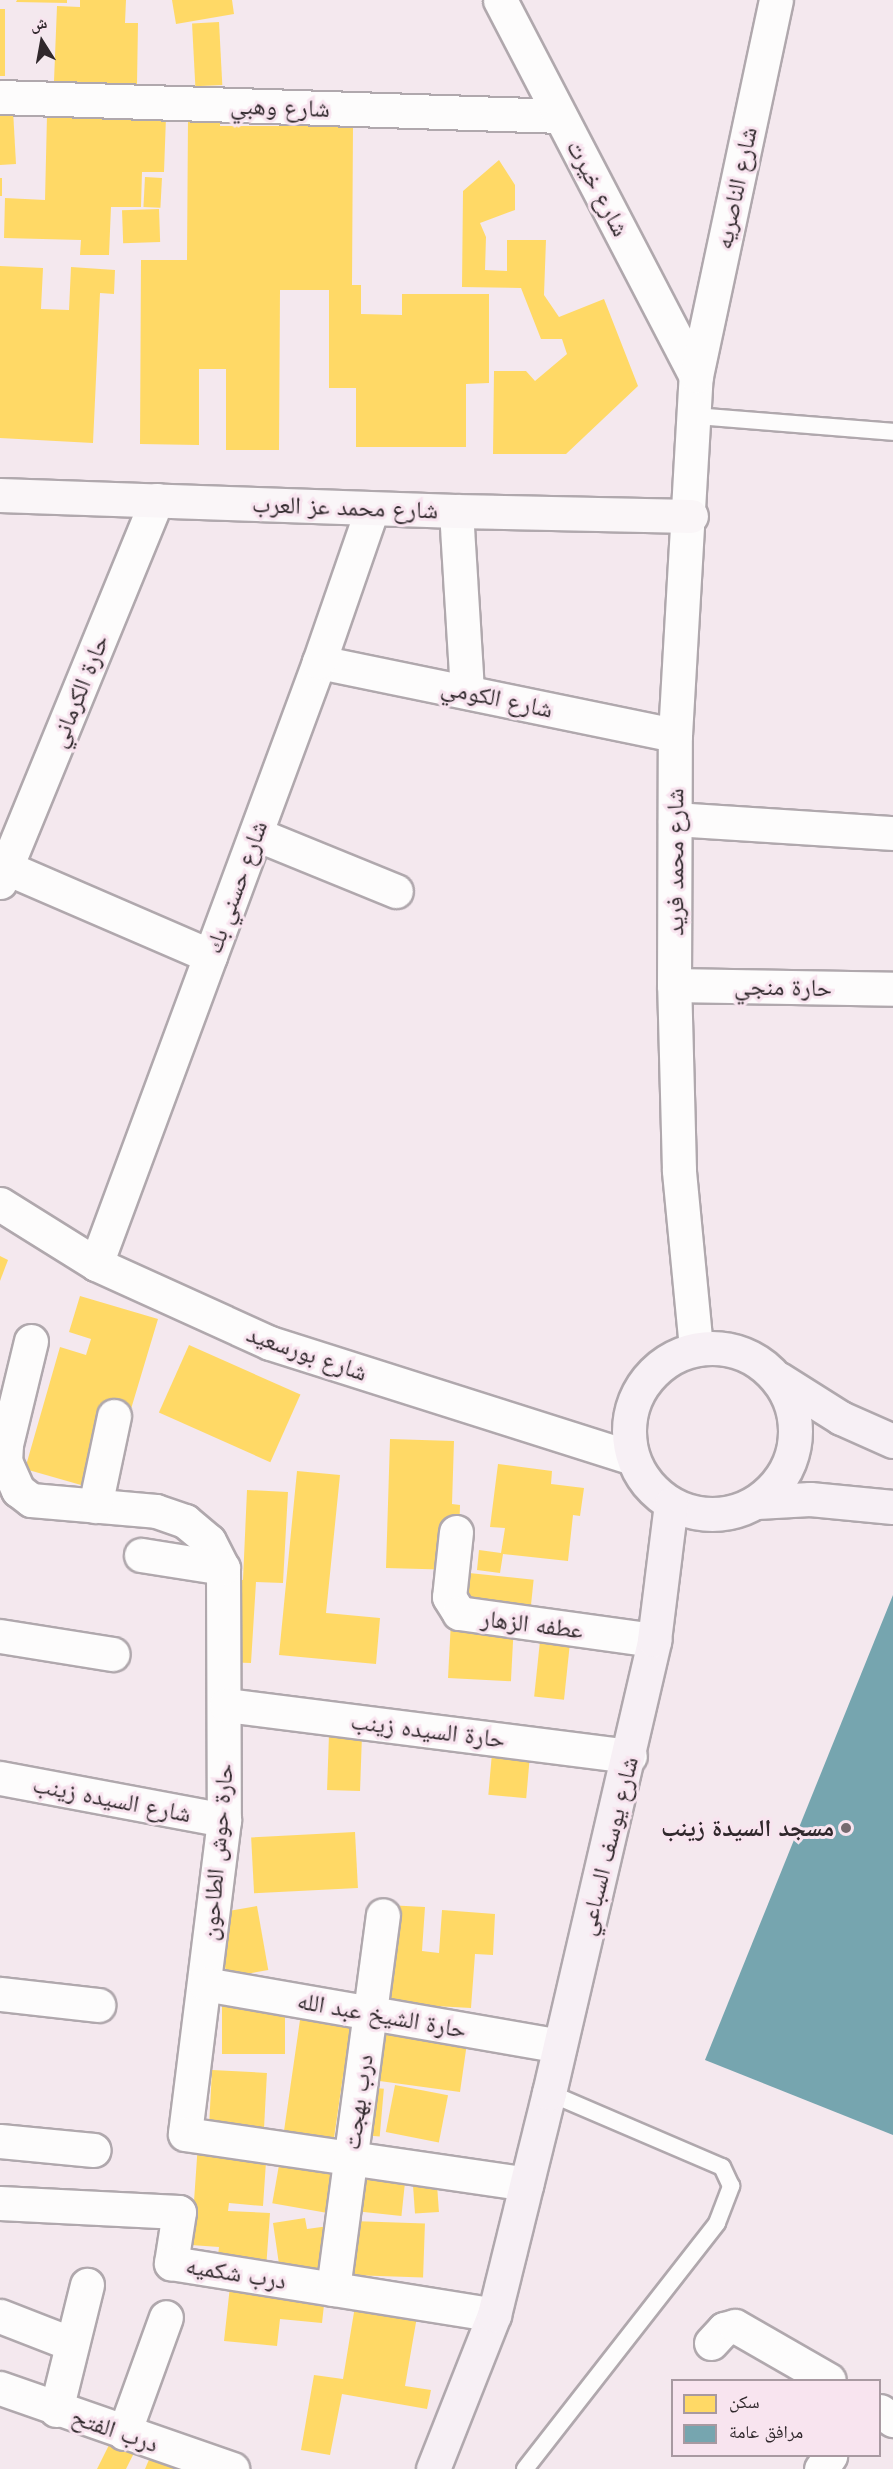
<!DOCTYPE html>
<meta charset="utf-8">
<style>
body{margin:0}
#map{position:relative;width:893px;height:2469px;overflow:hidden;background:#f4e8ee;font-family:Jost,"Noto Naskh Arabic",sans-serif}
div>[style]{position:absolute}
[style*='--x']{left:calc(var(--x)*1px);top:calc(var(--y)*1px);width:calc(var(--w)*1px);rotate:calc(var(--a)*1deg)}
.homes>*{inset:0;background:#ffd966;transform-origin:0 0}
.public>*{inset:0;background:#76a5af}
.roads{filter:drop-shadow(2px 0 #b0a8ad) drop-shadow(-2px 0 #b0a8ad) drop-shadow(0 2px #b0a8ad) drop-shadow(0 -2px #b0a8ad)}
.service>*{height:16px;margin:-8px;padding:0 8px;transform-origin:8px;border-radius:8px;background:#fdfcfc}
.minor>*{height:33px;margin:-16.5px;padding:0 16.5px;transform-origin:16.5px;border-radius:16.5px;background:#fdfcfc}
.tertiary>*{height:33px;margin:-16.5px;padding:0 16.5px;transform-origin:16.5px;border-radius:16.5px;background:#fdfcfc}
.secondary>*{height:33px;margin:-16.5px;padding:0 16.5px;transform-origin:16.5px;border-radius:16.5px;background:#faf6f8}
.primary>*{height:33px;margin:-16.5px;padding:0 16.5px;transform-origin:16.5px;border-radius:16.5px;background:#f7f0f5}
.primary>.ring{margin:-16.5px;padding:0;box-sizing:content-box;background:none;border:33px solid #f7f0f5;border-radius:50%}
.dots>*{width:16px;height:16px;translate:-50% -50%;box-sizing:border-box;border:3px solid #f8e4ef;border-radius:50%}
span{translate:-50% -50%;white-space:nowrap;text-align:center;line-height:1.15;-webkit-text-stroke:6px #f8e4ef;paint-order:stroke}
.street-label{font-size:24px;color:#30282c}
.poi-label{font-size:24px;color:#30282c;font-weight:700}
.right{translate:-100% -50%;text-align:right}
.legend{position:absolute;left:671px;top:2379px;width:210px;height:78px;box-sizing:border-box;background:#f8e4ef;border:2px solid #a899a1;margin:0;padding:8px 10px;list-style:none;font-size:18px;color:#30282c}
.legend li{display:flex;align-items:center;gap:12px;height:30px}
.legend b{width:30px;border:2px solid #a899a1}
.north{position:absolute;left:12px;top:12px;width:60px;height:60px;-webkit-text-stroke:4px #f8e4ef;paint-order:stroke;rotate:349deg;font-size:16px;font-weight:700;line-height:24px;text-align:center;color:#30282c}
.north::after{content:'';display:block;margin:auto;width:21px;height:27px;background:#30282c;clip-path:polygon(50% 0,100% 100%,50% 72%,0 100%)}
</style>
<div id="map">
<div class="homes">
<i style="clip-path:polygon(17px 0,67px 0,67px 3px,16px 2px)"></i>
<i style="clip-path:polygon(80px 0,126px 0,125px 23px,138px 23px,137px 84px,54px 81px,57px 6px,80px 7px)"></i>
<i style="clip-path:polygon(172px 0,232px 0,234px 14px,176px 24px)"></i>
<i style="left:0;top:9px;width:5px;height:67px"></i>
<i style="left:219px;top:22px;width:63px;height:27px;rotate:87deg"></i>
<i style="clip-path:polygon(13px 110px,16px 164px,0 165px,0 111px)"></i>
<i style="clip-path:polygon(47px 115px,166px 117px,164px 172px,142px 172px,141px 207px,111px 207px,109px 255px,80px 255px,81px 240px,4px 238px,5px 198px,45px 200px)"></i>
<i style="clip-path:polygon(188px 118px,220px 118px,220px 126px,353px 126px,352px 285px,361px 285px,361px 314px,402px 315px,402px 294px,489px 294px,489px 383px,466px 384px,466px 447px,356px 447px,356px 388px,329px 388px,329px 290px,280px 290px,279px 450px,226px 450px,226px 369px,199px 369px,199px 445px,140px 444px,141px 260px,187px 260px)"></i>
<i style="clip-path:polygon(499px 160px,515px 185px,515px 210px,480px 223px,486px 237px,485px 270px,507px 271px,507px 240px,546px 240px,544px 295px,559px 317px,604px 299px,638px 386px,566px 454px,493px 454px,494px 371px,526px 371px,535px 381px,567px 354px,562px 339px,541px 339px,521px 288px,462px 287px,463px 191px)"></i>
<i style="left:145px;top:177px;width:17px;height:30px;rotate:3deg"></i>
<i style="left:0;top:178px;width:2px;height:18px"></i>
<i style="left:159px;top:209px;width:33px;height:37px;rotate:88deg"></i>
<i style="clip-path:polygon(0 266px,43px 268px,41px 309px,69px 310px,71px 267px,115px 270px,114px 294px,100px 293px,93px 443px,0 438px)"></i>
<i style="clip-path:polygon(0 1256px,8px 1260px,0 1281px)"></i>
<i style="clip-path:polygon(80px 1296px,158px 1319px,131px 1409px,113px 1404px,88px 1487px,25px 1469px,60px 1347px,86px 1355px,91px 1339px,69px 1332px)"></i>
<i style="left:189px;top:1345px;width:122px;height:74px;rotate:24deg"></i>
<i style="clip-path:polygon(390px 1439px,454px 1441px,452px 1504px,460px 1505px,458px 1570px,386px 1568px)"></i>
<i style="clip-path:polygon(498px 1464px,552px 1471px,551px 1484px,584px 1488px,580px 1516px,573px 1515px,568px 1561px,503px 1554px,500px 1573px,477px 1570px,479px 1550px,501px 1553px,505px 1528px,490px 1527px)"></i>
<i style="clip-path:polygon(297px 1471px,340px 1475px,326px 1613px,380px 1618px,376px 1664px,279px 1655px)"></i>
<i style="clip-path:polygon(247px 1490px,288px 1492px,283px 1583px,256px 1582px,251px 1663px,220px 1662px,224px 1579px,243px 1580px)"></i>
<i style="left:469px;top:1573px;width:65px;height:29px;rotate:6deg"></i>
<i style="left:451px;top:1621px;width:63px;height:57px;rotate:3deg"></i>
<i style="left:542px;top:1622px;width:30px;height:75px;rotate:6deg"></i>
<i style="left:329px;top:1734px;width:33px;height:56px;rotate:2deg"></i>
<i style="left:492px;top:1753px;width:38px;height:42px;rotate:5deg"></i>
<i style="left:355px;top:1832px;width:56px;height:104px;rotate:87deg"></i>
<i style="clip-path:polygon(387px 1905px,425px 1907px,422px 1951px,439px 1953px,442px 1910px,495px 1914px,493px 1955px,475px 1954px,471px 2008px,381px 2003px)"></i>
<i style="left:257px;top:1906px;width:65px;height:42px;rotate:80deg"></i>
<i style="left:222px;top:1998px;width:63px;height:56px"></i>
<i style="clip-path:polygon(302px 2006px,469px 2029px,460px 2092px,343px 2076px,334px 2138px,284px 2131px)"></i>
<i style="left:212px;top:2070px;width:55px;height:59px;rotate:3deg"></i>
<i style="left:395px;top:2085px;width:54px;height:48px;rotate:11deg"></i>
<i style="left:352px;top:2086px;width:32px;height:48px;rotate:5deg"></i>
<i style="clip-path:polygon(198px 2143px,267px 2147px,263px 2206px,229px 2203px,228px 2211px,270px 2213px,266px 2269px,217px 2265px,219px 2247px,191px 2245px)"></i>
<i style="left:282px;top:2148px;width:59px;height:56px;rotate:10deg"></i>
<i style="left:348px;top:2160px;width:59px;height:50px;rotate:6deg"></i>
<i style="left:436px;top:2170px;width:42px;height:24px;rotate:86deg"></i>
<i style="clip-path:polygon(305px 2218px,307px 2229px,336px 2225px,342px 2268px,281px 2278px,273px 2223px)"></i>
<i style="left:352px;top:2221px;width:73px;height:54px;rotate:2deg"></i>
<i style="clip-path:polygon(230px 2286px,325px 2296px,322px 2323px,280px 2319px,277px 2346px,224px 2341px)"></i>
<i style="clip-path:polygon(357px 2294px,419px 2305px,405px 2386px,431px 2390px,427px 2409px,342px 2394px,330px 2455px,301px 2450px,314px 2375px,343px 2379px)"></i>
<i style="clip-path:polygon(112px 2439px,136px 2449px,126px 2469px,97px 2469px)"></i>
<i style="clip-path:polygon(154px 2448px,204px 2469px,145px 2469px)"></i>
</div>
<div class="public">
<i style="clip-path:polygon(893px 1595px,893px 2135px,705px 2060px)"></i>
</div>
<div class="roads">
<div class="service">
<i style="--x:696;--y:416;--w:198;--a:4.6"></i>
<i style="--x:525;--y:2469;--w:312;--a:-52"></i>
<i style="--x:717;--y:2223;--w:40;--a:-69"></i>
<i style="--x:731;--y:2186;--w:21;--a:-115"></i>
<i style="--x:722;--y:2167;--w:188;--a:-156.8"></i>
</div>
<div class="minor">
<i style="--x:0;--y:97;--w:560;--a:1.94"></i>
<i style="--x:456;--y:511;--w:181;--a:86.5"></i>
<i style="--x:319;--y:662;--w:363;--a:11.6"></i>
<i style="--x:675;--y:819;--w:218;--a:3.7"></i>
<i style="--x:256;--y:834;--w:151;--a:22.2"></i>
<i style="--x:0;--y:865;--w:229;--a:23.4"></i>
<i style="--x:0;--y:882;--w:413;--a:-67.7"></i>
<i style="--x:674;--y:985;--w:219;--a:1"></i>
<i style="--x:96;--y:1264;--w:642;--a:-69.67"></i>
<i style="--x:319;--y:662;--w:162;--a:-70.9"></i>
<i style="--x:31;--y:1341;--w:106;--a:103.6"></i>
<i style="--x:6;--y:1444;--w:17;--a:93"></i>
<i style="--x:5;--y:1461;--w:32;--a:66"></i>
<i style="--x:18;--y:1490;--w:16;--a:38"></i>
<i style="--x:31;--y:1500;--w:125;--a:5"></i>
<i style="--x:156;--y:1511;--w:31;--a:19"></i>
<i style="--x:185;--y:1521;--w:31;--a:40"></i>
<i style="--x:209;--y:1541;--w:30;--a:63"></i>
<i style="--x:223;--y:1568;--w:252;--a:89.8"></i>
<i style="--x:224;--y:1820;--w:316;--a:97.1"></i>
<i style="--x:185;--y:2134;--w:345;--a:8.3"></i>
<i style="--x:95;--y:1506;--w:92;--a:-78.1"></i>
<i style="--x:456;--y:1532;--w:65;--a:96.1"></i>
<i style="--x:449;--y:1597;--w:19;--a:58"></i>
<i style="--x:459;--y:1613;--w:197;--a:7.9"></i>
<i style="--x:141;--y:1555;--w:83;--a:9"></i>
<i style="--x:0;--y:1636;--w:114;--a:9.1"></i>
<i style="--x:226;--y:1705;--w:407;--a:7.2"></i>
<i style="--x:0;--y:1778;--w:228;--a:10.6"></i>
<i style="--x:205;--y:1984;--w:359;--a:9.9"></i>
<i style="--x:0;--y:1994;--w:99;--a:6.4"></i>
<i style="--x:0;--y:2141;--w:94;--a:5.5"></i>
<i style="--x:0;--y:2203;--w:179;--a:2.9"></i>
<i style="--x:179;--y:2212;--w:52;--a:98.9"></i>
<i style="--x:171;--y:2263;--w:327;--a:9.1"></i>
<i style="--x:333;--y:2289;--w:377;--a:-82.4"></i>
<i style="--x:0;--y:2316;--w:77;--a:21.3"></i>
<i style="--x:711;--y:2343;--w:19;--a:-47"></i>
<i style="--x:724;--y:2329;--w:11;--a:-15"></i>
<i style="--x:735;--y:2326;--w:108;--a:29.9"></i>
<i style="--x:0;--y:2388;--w:246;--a:19.2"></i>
<i style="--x:56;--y:2410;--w:129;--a:-76.1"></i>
<i style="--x:880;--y:2411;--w:16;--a:35"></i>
<i style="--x:124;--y:2433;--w:123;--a:-70.1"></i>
<i style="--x:821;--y:2469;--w:16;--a:-55"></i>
</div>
<div class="tertiary">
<i style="--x:500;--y:0;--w:424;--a:62.5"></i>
<i style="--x:0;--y:1204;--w:113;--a:32"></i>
<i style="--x:96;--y:1264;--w:191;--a:24.4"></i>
<i style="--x:270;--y:1343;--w:380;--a:17.6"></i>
<i style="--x:696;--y:1348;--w:179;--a:-95.5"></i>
<i style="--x:679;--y:1170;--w:185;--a:-91.5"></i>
<i style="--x:674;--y:985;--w:250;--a:-89.8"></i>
<i style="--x:675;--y:735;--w:360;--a:-86.7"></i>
<i style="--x:696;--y:376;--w:384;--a:-78"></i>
</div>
<div class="secondary">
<i style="--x:0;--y:495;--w:456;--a:2"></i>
<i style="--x:456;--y:511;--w:235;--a:1.2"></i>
</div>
<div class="primary">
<i class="ring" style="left:629px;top:1348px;width:133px;height:133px"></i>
<i style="--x:779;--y:1379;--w:73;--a:32.2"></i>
<i style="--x:841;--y:1418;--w:57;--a:23.9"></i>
<i style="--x:757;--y:1502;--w:53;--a:-3.2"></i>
<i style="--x:810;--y:1499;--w:83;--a:5.5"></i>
<i style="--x:433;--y:2469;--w:166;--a:-68.4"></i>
<i style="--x:494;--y:2315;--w:229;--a:-76.1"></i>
<i style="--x:549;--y:2093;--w:465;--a:-76.9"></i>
<i style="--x:654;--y:1640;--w:137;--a:-82.9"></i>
</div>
</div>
<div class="dots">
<i style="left:846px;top:1828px;background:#756b70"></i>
</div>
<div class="street-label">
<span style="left:280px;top:107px;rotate:2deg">شارع وهبي</span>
<span style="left:598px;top:188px;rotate:62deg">شارع خيرت</span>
<span style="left:736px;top:188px;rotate:-78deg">شارع الناصريه</span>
<span style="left:345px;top:507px;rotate:2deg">شارع محمد عز العرب</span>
<span style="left:79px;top:691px;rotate:-68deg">حارة الكرماني</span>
<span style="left:497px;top:698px;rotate:12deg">شارع الكومي</span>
<span style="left:675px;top:862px;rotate:-90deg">شارع محمد فريد</span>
<span style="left:236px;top:887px;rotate:-70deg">شارع حسني بك</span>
<span style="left:783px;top:987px;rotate:1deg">حارة منجي</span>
<span style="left:307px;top:1353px;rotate:19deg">شارع بورسعيد</span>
<span style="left:532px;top:1624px;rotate:7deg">عطفه الزهار</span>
<span style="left:428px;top:1730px;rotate:7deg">حارة السيده زينب</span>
<span style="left:112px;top:1799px;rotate:11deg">شارع السيده زينب</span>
<span style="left:608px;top:1846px;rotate:-76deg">شارع يوسف السباعي</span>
<span style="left:217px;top:1852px;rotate:-85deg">حارة حوش الطاحون</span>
<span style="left:382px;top:2015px;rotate:10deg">حارة الشيخ عبد الله</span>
<span style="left:358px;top:2102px;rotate:-82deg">درب بهجت</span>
<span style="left:236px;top:2273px;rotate:9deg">درب شكميه</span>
<span style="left:115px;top:2430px;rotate:19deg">درب الفتح</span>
</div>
<div class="poi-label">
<span class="right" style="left:834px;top:1828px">مسجد السيدة زينب</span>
</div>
<ul class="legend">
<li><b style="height:16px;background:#ffd966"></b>سكن</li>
<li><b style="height:16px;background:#76a5af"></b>مرافق عامة</li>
</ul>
<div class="north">ش</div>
</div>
